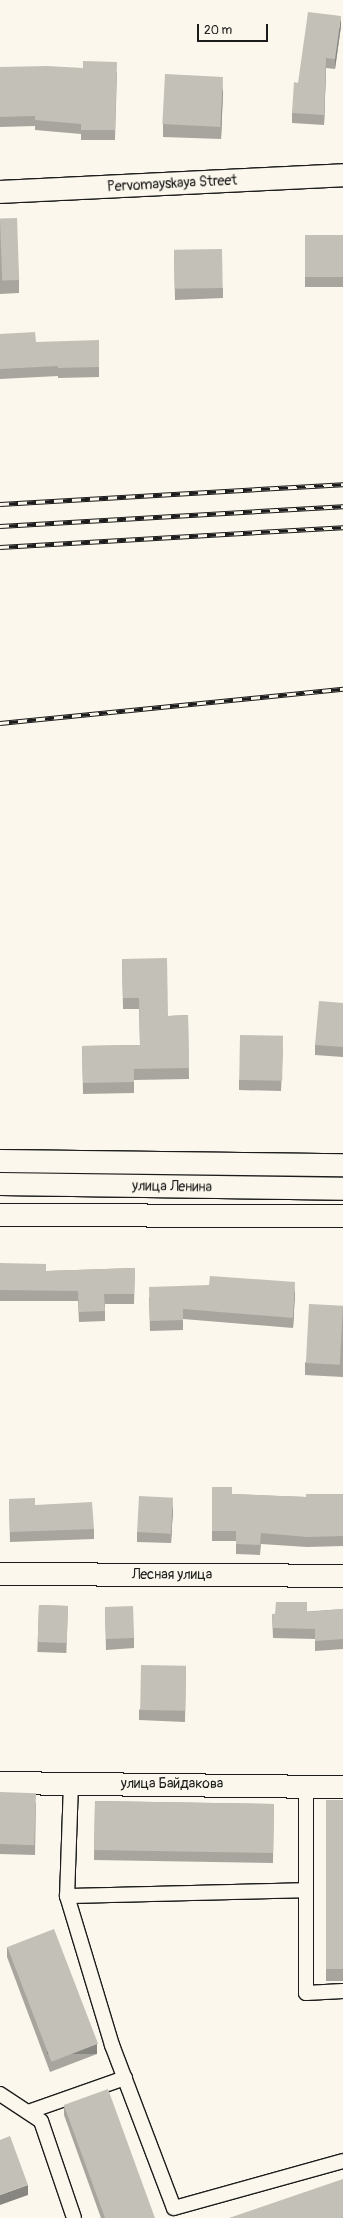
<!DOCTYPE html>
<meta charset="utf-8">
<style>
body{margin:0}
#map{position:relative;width:343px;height:2218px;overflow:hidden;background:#fbf7ec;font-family:Pangolin,sans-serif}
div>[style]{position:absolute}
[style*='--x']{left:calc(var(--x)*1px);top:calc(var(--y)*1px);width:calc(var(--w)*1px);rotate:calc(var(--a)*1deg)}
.roads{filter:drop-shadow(1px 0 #1c1c1c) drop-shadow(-1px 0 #1c1c1c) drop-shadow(0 1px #1c1c1c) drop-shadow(0 -1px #1c1c1c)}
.lane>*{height:14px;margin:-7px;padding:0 7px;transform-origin:7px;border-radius:7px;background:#fbf7ec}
.street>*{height:22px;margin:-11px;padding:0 11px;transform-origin:11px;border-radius:11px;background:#fbf7ec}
.primary>*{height:22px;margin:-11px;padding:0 11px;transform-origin:11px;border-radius:11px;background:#fbf7ec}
.rail>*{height:4.5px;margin-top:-2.25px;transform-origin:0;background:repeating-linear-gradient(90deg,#fbf7ec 0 9px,#1c1c1c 0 18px);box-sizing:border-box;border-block:1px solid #1c1c1c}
.wall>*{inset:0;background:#a8a59e;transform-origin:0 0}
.shaded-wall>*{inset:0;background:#888681;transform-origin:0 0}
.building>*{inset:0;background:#c3c0b8;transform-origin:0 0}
span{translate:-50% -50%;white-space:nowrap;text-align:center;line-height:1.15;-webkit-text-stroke:3px #fbf7ec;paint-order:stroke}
.street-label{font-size:14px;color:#1c1c1c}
.scale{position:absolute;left:197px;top:24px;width:71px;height:18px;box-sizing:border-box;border:2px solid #1c1c1c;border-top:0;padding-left:5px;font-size:12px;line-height:14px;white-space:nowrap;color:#1c1c1c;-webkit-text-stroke:3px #fbf7ec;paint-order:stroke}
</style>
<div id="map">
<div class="roads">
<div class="lane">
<i style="--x:71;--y:1783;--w:113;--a:92"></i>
<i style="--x:67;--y:1896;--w:239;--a:-1.4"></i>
<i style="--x:306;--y:1786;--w:207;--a:90"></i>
<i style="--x:306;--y:1993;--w:37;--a:-3"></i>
<i style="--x:67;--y:1896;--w:156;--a:73.2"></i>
<i style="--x:112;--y:2045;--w:174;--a:69.2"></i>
<i style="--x:174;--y:2208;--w:175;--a:-15.5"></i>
<i style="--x:0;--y:2094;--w:49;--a:33.4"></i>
<i style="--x:41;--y:2121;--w:102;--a:71.2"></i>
<i style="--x:28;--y:2112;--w:103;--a:-19.3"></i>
</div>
<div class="street">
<i style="--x:0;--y:192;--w:343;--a:-2.8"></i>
<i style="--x:0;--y:1215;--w:343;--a:0.2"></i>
<i style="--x:0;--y:1574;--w:343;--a:0.3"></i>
<i style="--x:0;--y:1783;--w:343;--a:0.7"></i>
</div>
<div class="primary">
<i style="--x:0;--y:1161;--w:343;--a:0.7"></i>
<i style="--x:0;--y:1184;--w:343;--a:0.8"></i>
</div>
</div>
<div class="rail">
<i style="--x:0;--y:504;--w:344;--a:-3.3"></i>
<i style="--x:0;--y:526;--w:344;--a:-3.3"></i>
<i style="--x:0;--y:547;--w:344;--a:-3.3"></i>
<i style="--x:0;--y:723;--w:345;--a:-5.7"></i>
</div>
<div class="wall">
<i style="clip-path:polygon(341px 26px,335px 69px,326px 68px,324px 125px,292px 123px,292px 113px,298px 83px)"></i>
<i style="clip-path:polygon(0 67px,117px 72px,115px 140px,81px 140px,81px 134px,35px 130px,35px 126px,0 127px)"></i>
<i style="clip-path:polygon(223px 90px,221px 139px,163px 137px,163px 124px)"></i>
<i style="clip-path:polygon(0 219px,19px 280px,19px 293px,0 294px)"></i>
<i style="left:343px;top:235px;width:52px;height:38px;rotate:90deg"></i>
<i style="clip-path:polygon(174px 251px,223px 288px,223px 298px,175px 300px)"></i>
<i style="clip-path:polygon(0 334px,36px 342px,99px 367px,99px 377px,58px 378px,58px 376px,0 379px)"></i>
<i style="clip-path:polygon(122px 959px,168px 1016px,188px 1015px,189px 1079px,134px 1080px,134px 1093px,83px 1094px,82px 1046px,140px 1045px,139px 1009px,123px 1009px)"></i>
<i style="clip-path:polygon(343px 1003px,343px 1057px,315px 1055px,315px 1045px)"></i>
<i style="clip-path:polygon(283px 1046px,281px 1091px,239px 1090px,239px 1080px)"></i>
<i style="clip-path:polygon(0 1263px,46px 1271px,135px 1268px,134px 1304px,105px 1304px,105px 1321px,79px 1322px,78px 1301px,0 1301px)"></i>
<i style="clip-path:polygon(295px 1292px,293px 1328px,183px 1319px,183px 1330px,150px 1331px,149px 1297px)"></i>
<i style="clip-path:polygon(343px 1306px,343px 1377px,305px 1375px,305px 1363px)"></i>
<i style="clip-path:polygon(212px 1487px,232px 1494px,306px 1497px,343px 1494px,343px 1546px,307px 1547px,261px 1544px,260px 1555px,236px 1554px,236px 1541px,212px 1541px)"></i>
<i style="clip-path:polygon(9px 1499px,94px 1529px,94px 1539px,10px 1542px)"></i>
<i style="clip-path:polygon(173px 1508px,171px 1543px,137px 1542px,137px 1532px)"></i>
<i style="left:39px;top:1605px;width:29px;height:47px;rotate:2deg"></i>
<i style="clip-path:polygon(105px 1607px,134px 1638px,134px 1648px,106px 1650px)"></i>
<i style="clip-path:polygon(343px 1609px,343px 1649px,315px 1651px,315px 1639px,273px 1638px,272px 1614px)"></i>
<i style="clip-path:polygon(186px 1666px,185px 1722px,139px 1720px,139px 1710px)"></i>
<i style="clip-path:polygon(0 1792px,36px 1803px,35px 1855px,0 1854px)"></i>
<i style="left:326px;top:1800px;width:17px;height:181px"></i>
<i style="left:95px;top:1801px;width:179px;height:59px;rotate:1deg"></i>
<i style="clip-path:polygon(7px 1947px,97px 2054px,50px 2072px,7px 1957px)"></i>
<i style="clip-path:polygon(64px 2105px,154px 2218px,101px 2218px,64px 2115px)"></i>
</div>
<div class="shaded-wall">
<i style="clip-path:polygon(341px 16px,341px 26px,335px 69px,335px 59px)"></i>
<i style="clip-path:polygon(326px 58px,326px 68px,324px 125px,324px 115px)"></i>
<i style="clip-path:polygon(223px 77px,223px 90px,221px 139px,221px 126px)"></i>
<i style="clip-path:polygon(295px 1282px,295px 1292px,293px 1328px,293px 1318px)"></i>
<i style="clip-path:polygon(173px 1498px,173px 1508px,171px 1543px,171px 1533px)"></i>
<i style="left:97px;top:2044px;width:10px;height:50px;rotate:90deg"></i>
<i style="clip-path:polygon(28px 2185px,28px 2195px,0 2205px,0 2195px)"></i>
</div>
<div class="building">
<i style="clip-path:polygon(308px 12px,341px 16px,335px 59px,326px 58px,324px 115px,292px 113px,294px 82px,298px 83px)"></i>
<i style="clip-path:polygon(83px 61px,117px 62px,115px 130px,81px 130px,81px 124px,35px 120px,35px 116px,0 117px,0 67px,47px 66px,83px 68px)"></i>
<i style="left:165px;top:74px;width:58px;height:50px;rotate:3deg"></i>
<i style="left:17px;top:218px;width:62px;height:17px;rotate:88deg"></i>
<i style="left:343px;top:235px;width:42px;height:38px;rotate:90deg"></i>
<i style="left:222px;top:249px;width:39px;height:48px;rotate:89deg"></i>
<i style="clip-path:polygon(35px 332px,36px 342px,99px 340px,99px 367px,58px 368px,58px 366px,0 369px,0 334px)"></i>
<i style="clip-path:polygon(167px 958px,168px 1016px,188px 1015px,189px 1068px,134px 1069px,134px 1082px,83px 1083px,82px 1046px,140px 1045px,139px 998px,123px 998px,122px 959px)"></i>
<i style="clip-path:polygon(319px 1001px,343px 1003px,343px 1047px,315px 1045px)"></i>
<i style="left:240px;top:1035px;width:43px;height:45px;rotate:1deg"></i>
<i style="clip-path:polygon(0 1263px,46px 1264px,46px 1271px,135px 1268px,134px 1294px,104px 1294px,105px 1311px,79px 1312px,78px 1291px,0 1290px)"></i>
<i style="clip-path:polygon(210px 1276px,295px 1282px,293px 1318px,183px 1309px,183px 1320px,150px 1321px,149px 1287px,209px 1285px)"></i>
<i style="left:309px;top:1304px;width:34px;height:59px;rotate:3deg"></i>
<i style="clip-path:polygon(212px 1487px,232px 1487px,232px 1494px,306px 1497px,306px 1494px,343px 1494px,343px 1536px,307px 1537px,261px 1533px,260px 1545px,236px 1544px,236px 1531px,212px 1531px)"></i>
<i style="left:139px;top:1496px;width:34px;height:36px;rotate:3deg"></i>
<i style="clip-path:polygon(35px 1498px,35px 1505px,92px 1502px,94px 1529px,10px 1532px,9px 1499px)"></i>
<i style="clip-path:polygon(276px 1602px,307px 1602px,307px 1612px,343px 1609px,343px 1639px,315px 1641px,315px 1629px,273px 1628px,272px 1614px,275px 1614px)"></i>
<i style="left:39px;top:1605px;width:29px;height:37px;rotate:2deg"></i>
<i style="left:133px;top:1606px;width:32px;height:28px;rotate:88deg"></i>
<i style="left:141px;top:1665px;width:45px;height:45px;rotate:1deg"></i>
<i style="left:0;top:1792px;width:36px;height:52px;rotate:2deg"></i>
<i style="left:326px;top:1800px;width:17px;height:169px"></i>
<i style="left:95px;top:1801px;width:179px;height:49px;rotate:1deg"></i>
<i style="left:54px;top:1929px;width:123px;height:50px;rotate:69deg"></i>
<i style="left:108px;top:2089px;width:137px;height:47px;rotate:70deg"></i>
<i style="clip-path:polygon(10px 2136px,28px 2185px,0 2195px,0 2140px)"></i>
<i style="clip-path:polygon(343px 2179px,343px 2218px,229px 2218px)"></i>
</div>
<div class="street-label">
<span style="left:172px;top:184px;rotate:-3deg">Pervomayskaya Street</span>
<span style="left:172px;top:1187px;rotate:1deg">улица Ленина</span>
<span style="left:172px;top:1575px">Лесная улица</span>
<span style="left:172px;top:1784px">улица Байдакова</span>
</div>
<div class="scale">20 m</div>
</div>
